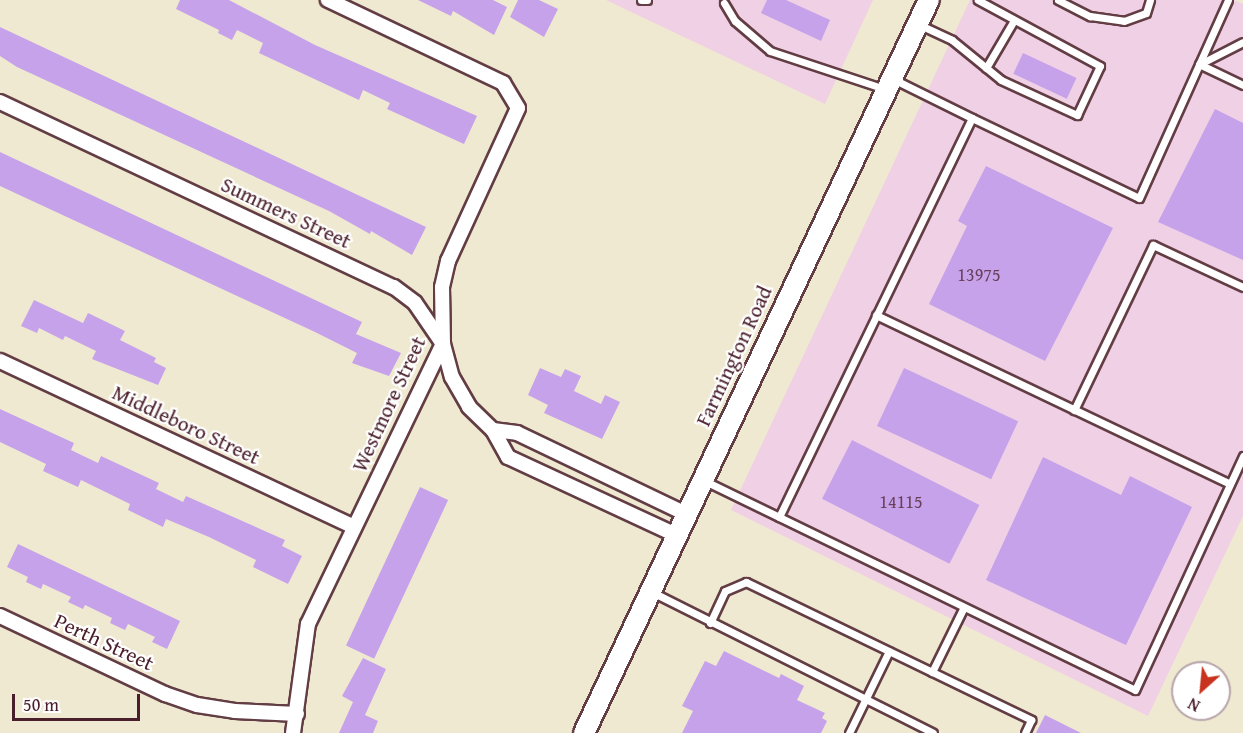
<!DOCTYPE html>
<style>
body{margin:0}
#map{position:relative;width:1243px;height:733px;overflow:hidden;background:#f0e9d1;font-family:"Gentium Book Plus",serif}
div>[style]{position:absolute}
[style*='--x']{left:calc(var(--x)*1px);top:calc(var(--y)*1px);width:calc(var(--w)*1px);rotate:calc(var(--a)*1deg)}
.built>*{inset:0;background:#f0d0e5}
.building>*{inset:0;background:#c6a2ea;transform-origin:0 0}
.roads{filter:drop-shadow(2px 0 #633d44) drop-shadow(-2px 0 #633d44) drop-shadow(0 2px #633d44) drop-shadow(0 -2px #633d44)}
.service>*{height:7px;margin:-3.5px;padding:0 3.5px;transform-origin:3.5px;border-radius:3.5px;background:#fff}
.minor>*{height:14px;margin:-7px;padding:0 7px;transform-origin:7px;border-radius:7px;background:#fff}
.secondary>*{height:20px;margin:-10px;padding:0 10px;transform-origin:10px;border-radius:10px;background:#fff}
span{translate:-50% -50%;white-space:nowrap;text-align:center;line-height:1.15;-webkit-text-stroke:4.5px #fff;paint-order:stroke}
.number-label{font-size:18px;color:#69405b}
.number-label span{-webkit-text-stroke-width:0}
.street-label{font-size:21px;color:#4a1f2b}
.north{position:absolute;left:1171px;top:661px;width:60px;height:60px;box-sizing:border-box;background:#fff;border:2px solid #b7a5aa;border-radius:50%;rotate:207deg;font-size:16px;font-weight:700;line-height:24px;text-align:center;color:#4a1f2b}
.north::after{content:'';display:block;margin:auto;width:21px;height:27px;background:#c8321e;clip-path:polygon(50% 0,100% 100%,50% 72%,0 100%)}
.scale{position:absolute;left:12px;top:694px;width:128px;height:27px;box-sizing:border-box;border:3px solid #4a1f2b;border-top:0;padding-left:8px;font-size:18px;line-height:21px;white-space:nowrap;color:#4a1f2b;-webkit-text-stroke:4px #fff;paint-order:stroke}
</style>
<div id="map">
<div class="built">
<i style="clip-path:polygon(606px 0,873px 0,825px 104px)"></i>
<i style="clip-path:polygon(970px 0,1234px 0,1243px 4px,1243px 516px,1148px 716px,731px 510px)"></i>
</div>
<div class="building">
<i style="clip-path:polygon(180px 0,229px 0,315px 45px,477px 116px,464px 144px,387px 109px,390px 103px,363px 90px,359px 100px,259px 53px,263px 43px,237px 30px,232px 40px,218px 33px,219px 30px,176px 9px)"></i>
<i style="clip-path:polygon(418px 0,493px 0,507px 7px,494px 35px,453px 11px,451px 16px)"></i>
<i style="clip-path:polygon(518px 0,539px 0,558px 9px,544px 37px,510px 17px)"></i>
<i style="clip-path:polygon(767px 0,786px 0,830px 20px,821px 41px,761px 13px)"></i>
<i style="clip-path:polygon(0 27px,426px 227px,412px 255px,371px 231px,370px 234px,329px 211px,17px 67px,0 56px)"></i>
<i style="left:1023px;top:53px;width:59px;height:23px;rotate:25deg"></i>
<i style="clip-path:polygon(1215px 109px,1243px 123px,1243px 260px,1158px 222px)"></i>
<i style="clip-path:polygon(0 152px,362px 322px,356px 334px,401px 353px,389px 376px,352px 363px,357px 353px,315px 332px,0 186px)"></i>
<i style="clip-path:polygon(986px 166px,1113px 228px,1045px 361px,929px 304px,967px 226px,958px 221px)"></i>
<i style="clip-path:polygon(34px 300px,83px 323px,88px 313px,125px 331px,120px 340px,156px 358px,154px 362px,166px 368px,158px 385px,92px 359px,96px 351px,65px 336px,63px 340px,39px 328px,37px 333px,21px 326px)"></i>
<i style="clip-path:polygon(540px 368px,561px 377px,565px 369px,581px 376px,574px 391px,601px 404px,605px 395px,620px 402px,602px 439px,544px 413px,548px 405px,528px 395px)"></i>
<i style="left:904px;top:368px;width:126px;height:64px;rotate:25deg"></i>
<i style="clip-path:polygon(0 409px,74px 443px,71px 450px,98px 463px,101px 456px,159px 483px,156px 489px,183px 502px,186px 496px,285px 540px,282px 546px,302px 556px,288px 584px,253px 567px,256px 560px,209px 537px,166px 519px,163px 527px,128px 510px,130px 504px,81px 480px,78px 487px,43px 471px,46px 464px,0 442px)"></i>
<i style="left:852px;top:440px;width:143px;height:66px;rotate:27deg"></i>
<i style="clip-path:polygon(1043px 457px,1121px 495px,1130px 476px,1192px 507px,1126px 645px,986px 580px)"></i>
<i style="left:420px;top:487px;width:31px;height:175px;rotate:25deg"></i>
<i style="clip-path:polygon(18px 544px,180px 621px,167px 649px,152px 642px,155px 637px,128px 624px,125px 630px,110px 623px,112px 618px,85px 605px,83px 609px,68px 602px,71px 597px,43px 584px,41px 589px,26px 582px,28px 577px,7px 567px)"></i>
<i style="clip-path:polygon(724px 651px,779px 678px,781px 674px,804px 686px,797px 700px,825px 713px,822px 718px,827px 721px,821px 733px,682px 733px,693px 711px,682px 706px,705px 661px,716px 666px)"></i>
<i style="clip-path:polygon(363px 658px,386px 669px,365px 715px,378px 721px,373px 733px,339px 733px,353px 702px,342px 696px)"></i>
<i style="clip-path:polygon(1045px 715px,1081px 733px,1036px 733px)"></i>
</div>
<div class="roads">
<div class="service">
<i style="--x:641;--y:0;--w:6;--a:0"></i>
<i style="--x:1058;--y:0;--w:36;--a:27"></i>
<i style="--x:1090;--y:16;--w:34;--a:8"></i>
<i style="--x:1124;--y:21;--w:23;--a:-20"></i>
<i style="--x:1146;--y:13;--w:14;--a:-73"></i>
<i style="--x:724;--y:3;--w:21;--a:59"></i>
<i style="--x:735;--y:21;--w:46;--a:40.6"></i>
<i style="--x:770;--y:51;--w:121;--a:18.3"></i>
<i style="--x:920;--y:25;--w:35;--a:25"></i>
<i style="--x:952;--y:40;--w:63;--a:39.2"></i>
<i style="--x:1001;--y:80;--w:84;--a:24.7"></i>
<i style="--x:1077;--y:115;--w:54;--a:-64.9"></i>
<i style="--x:1100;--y:66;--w:139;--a:-151.6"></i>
<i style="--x:1199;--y:64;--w:49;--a:25.5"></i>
<i style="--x:1200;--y:64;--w:48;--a:-27.1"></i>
<i style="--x:986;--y:68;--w:53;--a:-59.6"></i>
<i style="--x:972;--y:118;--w:185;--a:25.6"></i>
<i style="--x:1139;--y:198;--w:217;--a:-65.8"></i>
<i style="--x:876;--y:315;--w:392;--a:25.5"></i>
<i style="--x:1074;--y:410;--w:183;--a:-64.4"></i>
<i style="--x:1153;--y:245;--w:99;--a:25"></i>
<i style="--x:705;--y:481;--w:478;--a:25.9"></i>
<i style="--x:1135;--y:690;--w:258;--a:-65.2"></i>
<i style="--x:779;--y:517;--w:443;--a:-64.2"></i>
<i style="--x:972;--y:118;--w:88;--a:-153.7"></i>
<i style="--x:652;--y:592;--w:314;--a:26.6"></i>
<i style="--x:710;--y:623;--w:35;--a:-65"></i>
<i style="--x:725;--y:591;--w:23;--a:-23"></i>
<i style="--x:746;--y:582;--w:317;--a:25.8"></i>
<i style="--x:1031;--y:720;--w:14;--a:115"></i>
<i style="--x:932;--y:672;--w:72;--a:-63.8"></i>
<i style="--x:849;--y:733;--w:91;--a:-64"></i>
</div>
<div class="minor">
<i style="--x:0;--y:102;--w:435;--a:25.2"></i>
<i style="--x:394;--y:287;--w:26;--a:37"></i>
<i style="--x:415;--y:303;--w:50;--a:55.7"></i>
<i style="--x:443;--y:344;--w:34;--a:75"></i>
<i style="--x:452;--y:377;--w:34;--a:60"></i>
<i style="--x:469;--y:407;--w:33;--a:44"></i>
<i style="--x:493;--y:430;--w:31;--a:61"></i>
<i style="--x:508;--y:457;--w:185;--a:24.9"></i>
<i style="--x:0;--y:361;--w:391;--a:25.1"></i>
<i style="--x:493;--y:430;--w:24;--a:7"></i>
<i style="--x:517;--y:433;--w:187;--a:25.6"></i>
<i style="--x:0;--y:616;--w:183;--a:25.3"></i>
<i style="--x:165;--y:694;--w:34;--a:19"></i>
<i style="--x:197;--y:705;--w:38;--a:9"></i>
<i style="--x:235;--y:711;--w:62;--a:2.8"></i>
<i style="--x:293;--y:733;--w:110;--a:-82.2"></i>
<i style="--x:308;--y:624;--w:311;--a:-64.3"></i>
<i style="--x:443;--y:344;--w:57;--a:-91"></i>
<i style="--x:442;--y:287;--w:27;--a:-77"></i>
<i style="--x:448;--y:261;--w:168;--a:-65.4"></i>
<i style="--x:518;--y:108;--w:29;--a:-121"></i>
<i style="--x:503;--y:83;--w:194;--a:-154.6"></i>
</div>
<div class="secondary">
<i style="--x:584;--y:733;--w:810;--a:-64.8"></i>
</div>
</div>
<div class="number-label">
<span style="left:979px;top:275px">13975</span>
<span style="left:901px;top:502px">14115</span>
</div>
<div class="street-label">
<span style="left:286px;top:213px;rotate:25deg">Summers Street</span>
<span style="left:734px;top:356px;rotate:-65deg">Farmington Road</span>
<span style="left:389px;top:404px;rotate:-65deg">Westmore Street</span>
<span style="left:186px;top:425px;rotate:25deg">Middleboro Street</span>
<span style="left:104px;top:642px;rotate:25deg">Perth Street</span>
</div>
<div class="north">N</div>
<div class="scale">50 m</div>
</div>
